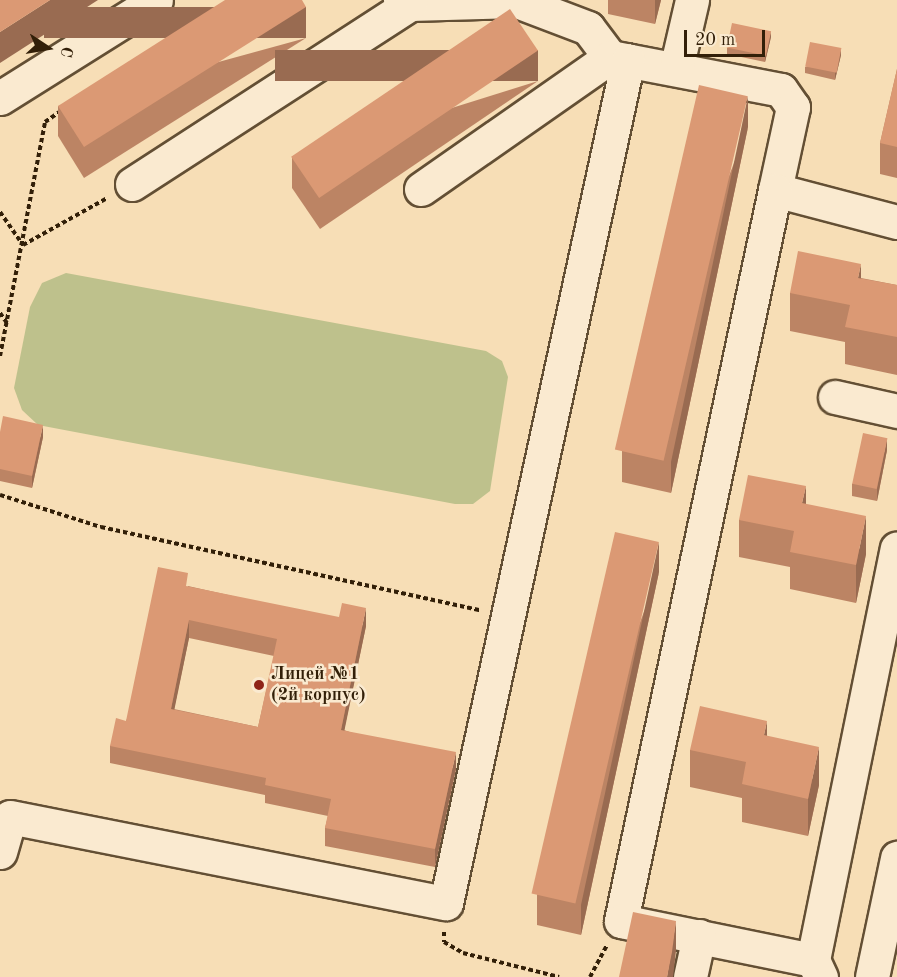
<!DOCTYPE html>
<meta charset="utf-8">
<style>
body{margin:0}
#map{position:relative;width:897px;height:977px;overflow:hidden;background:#f7deb6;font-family:"Old Standard TT",serif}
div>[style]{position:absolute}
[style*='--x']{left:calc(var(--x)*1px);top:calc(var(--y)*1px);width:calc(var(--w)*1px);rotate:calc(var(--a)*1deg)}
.green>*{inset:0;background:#bec18c}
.path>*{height:4px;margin-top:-2px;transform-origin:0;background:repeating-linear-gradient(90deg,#321f08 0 4.5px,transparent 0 7.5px)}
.roads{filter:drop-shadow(2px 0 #634f34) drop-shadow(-2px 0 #634f34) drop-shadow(0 2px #634f34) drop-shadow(0 -2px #634f34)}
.minor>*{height:33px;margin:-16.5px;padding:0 16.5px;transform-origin:16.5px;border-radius:16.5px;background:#faead0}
.wall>*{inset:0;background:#bc8464}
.shaded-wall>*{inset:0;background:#996b51;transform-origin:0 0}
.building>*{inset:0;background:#db9974;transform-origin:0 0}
.dots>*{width:16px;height:16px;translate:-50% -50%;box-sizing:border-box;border:3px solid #faead0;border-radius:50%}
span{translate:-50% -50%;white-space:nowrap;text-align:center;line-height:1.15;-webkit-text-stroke:5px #faead0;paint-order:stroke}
.poi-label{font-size:18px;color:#321f08;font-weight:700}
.left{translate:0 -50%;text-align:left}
.north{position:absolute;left:18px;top:18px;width:60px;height:60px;-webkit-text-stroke:4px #faead0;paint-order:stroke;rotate:102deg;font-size:16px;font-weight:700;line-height:24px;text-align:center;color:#321f08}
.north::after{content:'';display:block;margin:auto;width:21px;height:27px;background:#321f08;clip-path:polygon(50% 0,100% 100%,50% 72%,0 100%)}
.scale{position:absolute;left:684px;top:30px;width:81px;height:27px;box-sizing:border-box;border:3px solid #321f08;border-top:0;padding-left:8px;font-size:18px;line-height:21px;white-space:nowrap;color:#321f08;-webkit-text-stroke:4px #faead0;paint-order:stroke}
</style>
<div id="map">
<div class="green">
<i style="clip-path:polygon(66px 273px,486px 351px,502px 361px,508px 377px,490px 491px,473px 504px,455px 504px,38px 425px,22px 410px,14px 388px,30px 307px,42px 283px)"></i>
</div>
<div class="path">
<i style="--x:0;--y:212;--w:40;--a:55.1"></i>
<i style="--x:23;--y:245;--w:96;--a:-29.2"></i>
<i style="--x:0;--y:313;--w:12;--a:55"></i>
<i style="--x:0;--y:356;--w:238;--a:-79.1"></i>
<i style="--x:45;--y:122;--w:19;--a:-35"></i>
<i style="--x:0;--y:495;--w:106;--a:17.6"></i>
<i style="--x:101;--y:527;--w:388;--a:12.4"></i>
<i style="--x:444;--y:932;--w:10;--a:90"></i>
<i style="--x:444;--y:942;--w:22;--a:30"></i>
<i style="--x:463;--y:953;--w:99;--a:14"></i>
<i style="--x:590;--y:977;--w:36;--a:-62"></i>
</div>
<div class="roads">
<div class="minor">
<i style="--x:400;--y:0;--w:11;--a:22"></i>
<i style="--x:410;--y:4;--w:107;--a:-1.6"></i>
<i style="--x:517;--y:1;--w:76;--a:20.8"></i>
<i style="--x:588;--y:28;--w:36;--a:53"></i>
<i style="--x:610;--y:57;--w:174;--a:10.9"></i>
<i style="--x:781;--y:90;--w:21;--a:55"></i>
<i style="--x:793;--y:107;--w:85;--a:102.2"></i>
<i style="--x:775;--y:190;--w:126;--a:14.7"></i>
<i style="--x:676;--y:69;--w:71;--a:-76.9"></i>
<i style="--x:0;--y:98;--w:184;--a:-32.1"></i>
<i style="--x:132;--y:184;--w:331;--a:-32.9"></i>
<i style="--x:410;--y:4;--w:4;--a:-76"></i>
<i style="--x:421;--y:189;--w:231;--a:-34.9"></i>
<i style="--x:775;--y:190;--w:747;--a:101.9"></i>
<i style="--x:621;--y:921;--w:196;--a:11.5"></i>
<i style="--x:813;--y:960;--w:19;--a:65"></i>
<i style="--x:835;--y:397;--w:64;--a:12.7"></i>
<i style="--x:0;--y:852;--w:36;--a:-74"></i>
<i style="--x:10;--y:817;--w:444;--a:11.2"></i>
<i style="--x:446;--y:903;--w:862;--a:-77.82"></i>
<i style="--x:813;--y:960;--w:420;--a:-78.5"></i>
<i style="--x:690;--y:977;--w:42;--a:-77.6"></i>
<i style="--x:872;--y:977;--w:122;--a:-78.1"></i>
</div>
</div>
<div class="wall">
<i style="clip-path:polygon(608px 0,661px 0,655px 24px,608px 14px)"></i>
<i style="clip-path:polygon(771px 37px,765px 62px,727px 54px,727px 48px)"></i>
<i style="clip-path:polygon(306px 38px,84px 178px,58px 136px,58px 106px)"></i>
<i style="clip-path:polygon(841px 55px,835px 80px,805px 73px,805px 67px)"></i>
<i style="clip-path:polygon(897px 69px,897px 178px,880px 174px,880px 143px)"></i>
<i style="clip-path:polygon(538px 81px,320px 229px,292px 188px,292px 158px)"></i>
<i style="clip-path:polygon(748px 127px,671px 493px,622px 482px,622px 451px)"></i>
<i style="clip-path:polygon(861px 278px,897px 285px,897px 375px,845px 364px,845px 342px,790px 331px,790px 293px)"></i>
<i style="clip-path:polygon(0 432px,43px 437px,32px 488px,0 481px)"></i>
<i style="clip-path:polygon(887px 450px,877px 501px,852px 496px,852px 484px)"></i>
<i style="clip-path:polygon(806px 504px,866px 554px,856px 603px,790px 589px,790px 567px,739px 557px,739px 520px)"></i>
<i style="clip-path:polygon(659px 572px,581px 935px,537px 925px,537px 895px)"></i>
<i style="clip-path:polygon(evenodd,188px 586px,366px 626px,344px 730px,456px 769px,435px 867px,325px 846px,325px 828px,328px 816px,265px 803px,265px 795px,110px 763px,110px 746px,126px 721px,188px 586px,189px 638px,274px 656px,258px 727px,174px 709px,189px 638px)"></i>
<i style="clip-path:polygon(767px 736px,819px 785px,808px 836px,742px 822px,742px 798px,690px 787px,690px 750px)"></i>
</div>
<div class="shaded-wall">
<i style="clip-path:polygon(50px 0,98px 0,0 63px,0 32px)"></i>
<i style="clip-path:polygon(655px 0,661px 0,655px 24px)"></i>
<i style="left:306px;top:7px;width:31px;height:262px;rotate:90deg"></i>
<i style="clip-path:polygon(771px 31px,771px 37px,765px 62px,765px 55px)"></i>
<i style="clip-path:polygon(841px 48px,841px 55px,835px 80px,835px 73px)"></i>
<i style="left:538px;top:50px;width:31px;height:263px;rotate:90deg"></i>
<i style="clip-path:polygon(748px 96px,748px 127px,671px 493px,671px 462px)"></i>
<i style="clip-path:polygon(861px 264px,861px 302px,858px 278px)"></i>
<i style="clip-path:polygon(43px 425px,43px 437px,32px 488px,32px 476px)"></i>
<i style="clip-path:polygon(887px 438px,887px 450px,877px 501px,877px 489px)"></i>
<i style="clip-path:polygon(806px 486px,806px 524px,802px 503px)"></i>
<i style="clip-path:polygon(866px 516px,866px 554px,856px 603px,856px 565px)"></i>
<i style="clip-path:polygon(659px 542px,659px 572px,581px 935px,581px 905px)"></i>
<i style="clip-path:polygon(366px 608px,366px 626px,341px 747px,341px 730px)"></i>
<i style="clip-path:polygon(189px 620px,189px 638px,171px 726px,171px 709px)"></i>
<i style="clip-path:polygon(767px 721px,767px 759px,764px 735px)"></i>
<i style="clip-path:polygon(819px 747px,819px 785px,808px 836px,808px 799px)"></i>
<i style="clip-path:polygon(456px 752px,456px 769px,435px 867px,435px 849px)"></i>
<i style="clip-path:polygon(676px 921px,676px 951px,673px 977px,667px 977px)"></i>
</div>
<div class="building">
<i style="clip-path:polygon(0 0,50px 0,0 32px)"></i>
<i style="clip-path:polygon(225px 0,302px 0,306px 7px,84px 147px,58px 106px)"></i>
<i style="left:510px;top:9px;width:50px;height:264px;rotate:56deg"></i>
<i style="left:732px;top:23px;width:40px;height:25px;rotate:12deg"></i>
<i style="left:810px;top:42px;width:32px;height:25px;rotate:11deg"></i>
<i style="clip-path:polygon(897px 69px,897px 147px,880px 143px)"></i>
<i style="left:699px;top:85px;width:50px;height:374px;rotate:13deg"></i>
<i style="clip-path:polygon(798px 251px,861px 264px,858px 278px,897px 285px,897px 337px,845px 327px,850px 305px,790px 293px)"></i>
<i style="clip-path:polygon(3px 416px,43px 425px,32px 476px,0 469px,0 432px)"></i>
<i style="left:863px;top:433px;width:25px;height:52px;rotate:12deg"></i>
<i style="clip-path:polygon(748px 475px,806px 486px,802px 503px,866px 516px,856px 565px,790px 552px,794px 531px,739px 520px)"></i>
<i style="left:615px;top:532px;width:45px;height:371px;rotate:13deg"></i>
<i style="clip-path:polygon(evenodd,158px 567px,188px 573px,186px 586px,339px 617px,342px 603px,366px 608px,341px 730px,456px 752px,435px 849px,325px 828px,331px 799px,265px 785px,266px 778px,110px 746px,116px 718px,126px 721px,158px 567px,189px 620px,277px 639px,258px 727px,171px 709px,189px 620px)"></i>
<i style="clip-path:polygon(700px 706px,767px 721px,764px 735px,819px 747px,808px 799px,742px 784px,746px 762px,690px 750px)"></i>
<i style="clip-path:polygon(633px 912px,676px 921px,672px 952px,667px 977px,619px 977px)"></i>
</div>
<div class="dots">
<i style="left:259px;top:685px;background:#8f2418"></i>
</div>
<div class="poi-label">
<span class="left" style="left:271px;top:685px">Лицей №1<br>(2й корпус)</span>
</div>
<div class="north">С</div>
<div class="scale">20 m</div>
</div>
